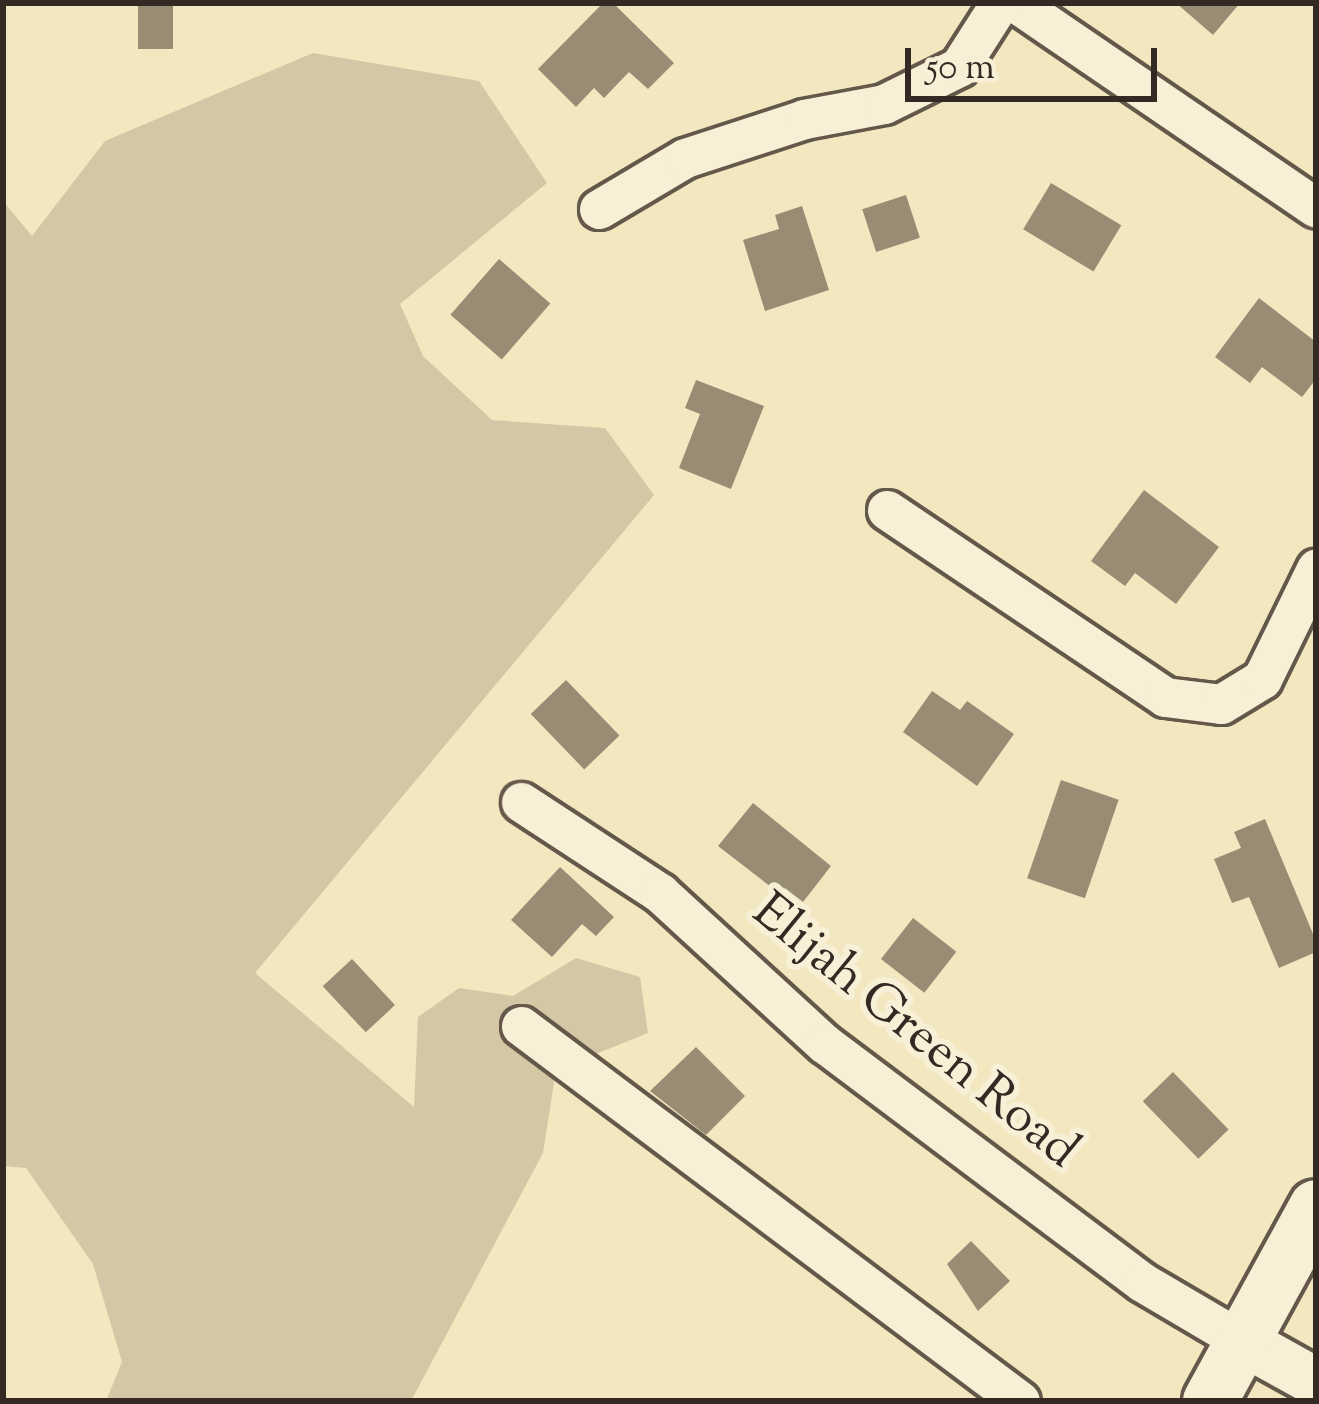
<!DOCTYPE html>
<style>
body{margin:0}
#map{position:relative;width:1319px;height:1404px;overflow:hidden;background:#f3e7c0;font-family:"Sorts Mill Goudy",serif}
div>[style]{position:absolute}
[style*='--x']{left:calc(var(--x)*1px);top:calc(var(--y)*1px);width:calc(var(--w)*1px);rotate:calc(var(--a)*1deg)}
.green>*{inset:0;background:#d3c7a5}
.building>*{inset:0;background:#988c75;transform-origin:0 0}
.roads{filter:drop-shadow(3px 0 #64584b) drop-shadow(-3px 0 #64584b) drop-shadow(0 3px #64584b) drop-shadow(0 -3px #64584b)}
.minor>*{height:39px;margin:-19.5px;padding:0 19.5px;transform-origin:19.5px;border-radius:19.5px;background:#f7efd6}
.tertiary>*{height:48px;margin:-24px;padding:0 24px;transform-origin:24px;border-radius:24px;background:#f7efd6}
.secondary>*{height:54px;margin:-27px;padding:0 27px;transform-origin:27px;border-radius:27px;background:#f7efd6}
span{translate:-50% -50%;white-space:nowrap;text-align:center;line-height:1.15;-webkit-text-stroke:12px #f7efd6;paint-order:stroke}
.street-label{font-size:51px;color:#352924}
.frame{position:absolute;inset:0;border:6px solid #352924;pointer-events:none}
.scale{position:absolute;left:905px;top:48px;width:252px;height:54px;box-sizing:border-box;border:6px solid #352924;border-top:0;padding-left:15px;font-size:36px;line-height:42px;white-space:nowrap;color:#352924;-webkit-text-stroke:9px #f7efd6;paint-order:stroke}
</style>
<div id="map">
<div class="green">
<i style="clip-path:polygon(313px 53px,479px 81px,547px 183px,400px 304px,423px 356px,492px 420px,605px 428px,654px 495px,255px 973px,414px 1107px,418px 1017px,459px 988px,513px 996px,576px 958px,640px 977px,648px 1033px,556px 1070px,543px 1153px,411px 1401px,106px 1401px,122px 1362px,93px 1264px,26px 1168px,3px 1166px,3px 201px,32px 236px,105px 141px)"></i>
</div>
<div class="building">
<i style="left:138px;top:3px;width:35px;height:46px"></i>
<i style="clip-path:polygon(603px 3px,613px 3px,674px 63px,648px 89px,629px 72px,604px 98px,594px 88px,576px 107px,538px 69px)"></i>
<i style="clip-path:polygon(1176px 3px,1240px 3px,1213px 35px)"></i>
<i style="left:1051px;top:183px;width:82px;height:54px;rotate:31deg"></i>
<i style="left:906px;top:195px;width:45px;height:46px;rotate:72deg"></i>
<i style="clip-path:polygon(802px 206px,829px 290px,765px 311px,743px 240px,779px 229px,775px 215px)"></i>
<i style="left:499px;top:259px;width:68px;height:74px;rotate:41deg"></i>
<i style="clip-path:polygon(1259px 298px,1316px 342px,1316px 379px,1302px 397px,1262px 367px,1250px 383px,1215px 357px)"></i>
<i style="clip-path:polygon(696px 380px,764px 406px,731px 489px,679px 468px,700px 414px,685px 408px)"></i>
<i style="clip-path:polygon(1144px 490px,1219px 547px,1176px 604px,1135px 573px,1125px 586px,1091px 561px)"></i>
<i style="left:566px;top:680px;width:77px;height:49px;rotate:46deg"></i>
<i style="clip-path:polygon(932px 691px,960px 710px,967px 701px,1014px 734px,977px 786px,903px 732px)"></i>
<i style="left:1061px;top:780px;width:61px;height:104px;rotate:19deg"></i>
<i style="clip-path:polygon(753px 803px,831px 866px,803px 902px,785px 888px,780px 894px,718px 846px)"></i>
<i style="clip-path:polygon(1265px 819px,1316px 941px,1316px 952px,1279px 968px,1249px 897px,1232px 903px,1214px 859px,1241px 848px,1234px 832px)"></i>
<i style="clip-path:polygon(560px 867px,614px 917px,596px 936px,582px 924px,552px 957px,511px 920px)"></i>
<i style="left:913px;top:918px;width:55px;height:52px;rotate:38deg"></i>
<i style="left:352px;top:959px;width:63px;height:40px;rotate:47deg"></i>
<i style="clip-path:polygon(696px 1047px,745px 1096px,706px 1135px,650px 1091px)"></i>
<i style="left:1173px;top:1072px;width:80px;height:42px;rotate:46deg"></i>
<i style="clip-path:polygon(971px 1241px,1010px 1281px,978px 1311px,947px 1264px)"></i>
</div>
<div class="roads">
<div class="minor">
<i style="--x:1016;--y:3;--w:363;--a:34.3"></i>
<i style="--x:599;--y:209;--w:100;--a:-30.7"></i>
<i style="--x:685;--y:158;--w:125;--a:-18.1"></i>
<i style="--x:804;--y:119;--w:81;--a:-10.6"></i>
<i style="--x:884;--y:104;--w:84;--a:-26.3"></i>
<i style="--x:959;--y:67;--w:76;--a:-57.4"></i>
<i style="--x:887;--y:510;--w:335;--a:33.9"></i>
<i style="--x:1165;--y:697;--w:56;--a:7.1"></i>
<i style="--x:1221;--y:704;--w:48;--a:-31.4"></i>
<i style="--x:1262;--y:679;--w:123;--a:-63.9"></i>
<i style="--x:521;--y:802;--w:166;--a:33.2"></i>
<i style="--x:660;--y:893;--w:224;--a:42.5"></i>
<i style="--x:825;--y:1044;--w:396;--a:36.9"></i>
<i style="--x:1142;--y:1282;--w:118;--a:30.5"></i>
<i style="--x:521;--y:1026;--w:624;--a:36.92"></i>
</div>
<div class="tertiary">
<i style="--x:1244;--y:1342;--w:82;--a:29.1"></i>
</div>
<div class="secondary">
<i style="--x:1210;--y:1401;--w:221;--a:-61.3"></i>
</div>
</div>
<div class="street-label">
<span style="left:914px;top:1033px;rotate:39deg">Elijah Green Road</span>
</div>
<div class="frame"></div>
<div class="scale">50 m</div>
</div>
